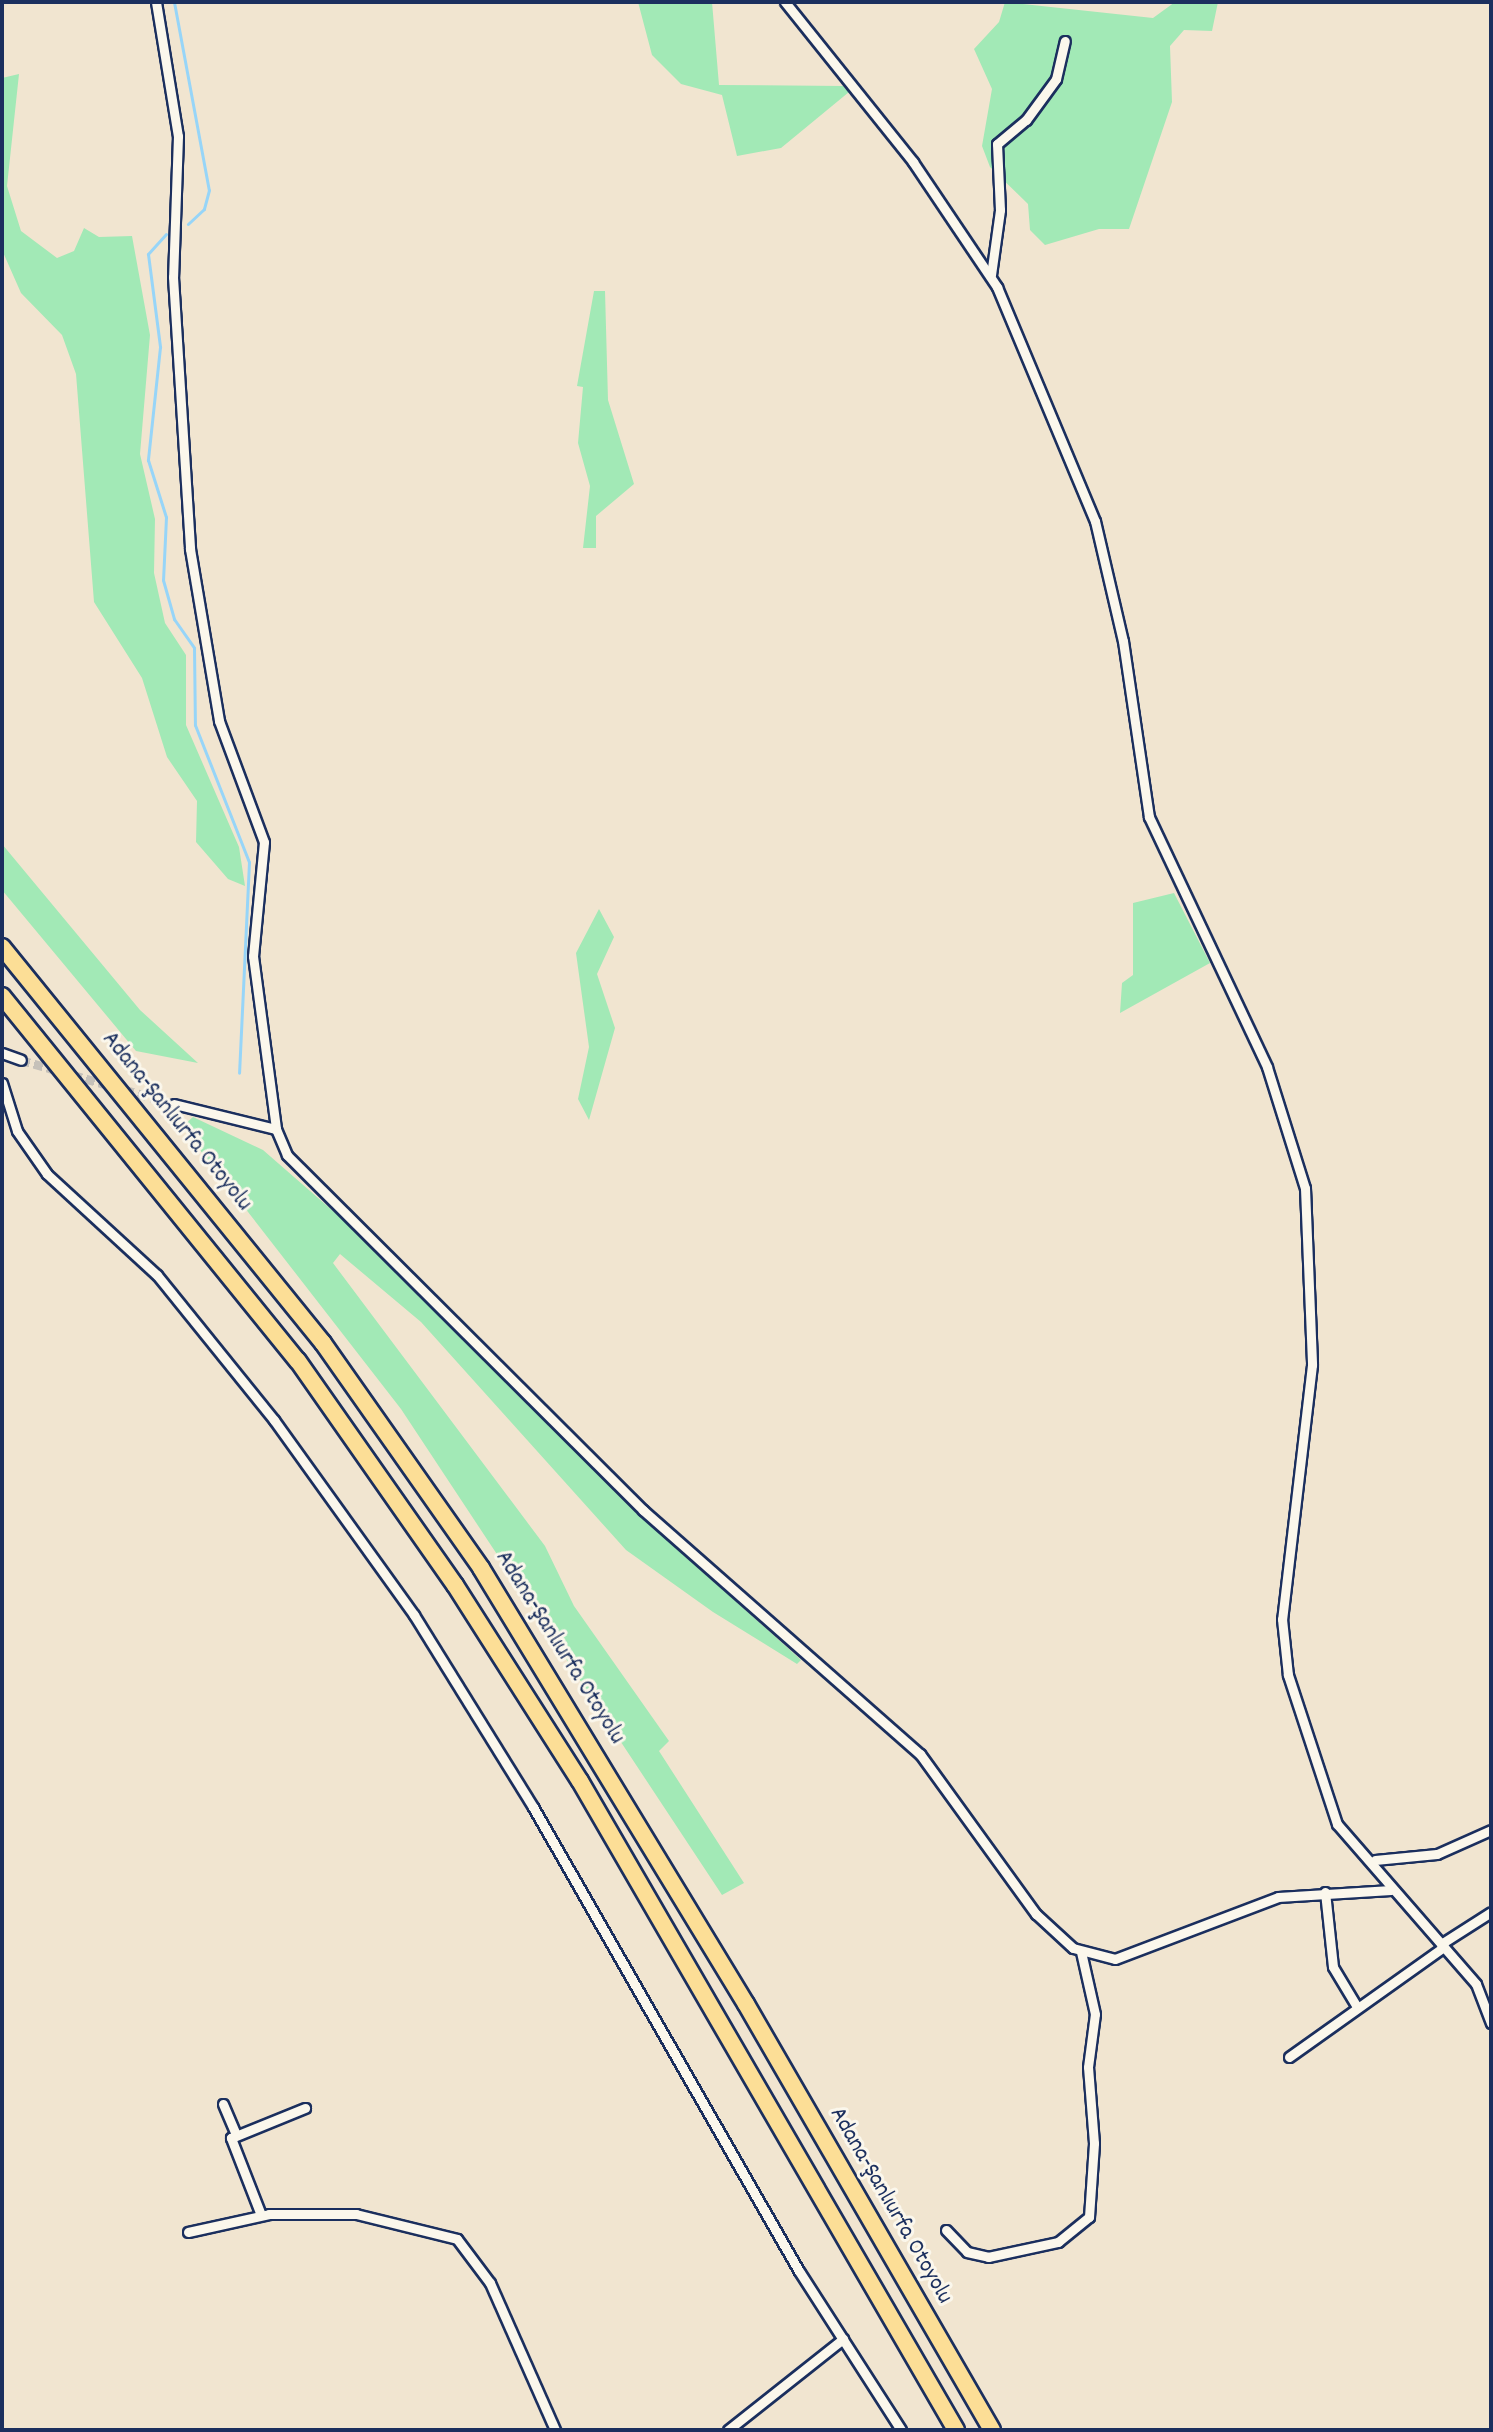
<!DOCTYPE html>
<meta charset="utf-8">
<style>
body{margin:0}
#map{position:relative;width:1493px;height:2432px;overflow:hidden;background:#f1e5d0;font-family:Dekko,sans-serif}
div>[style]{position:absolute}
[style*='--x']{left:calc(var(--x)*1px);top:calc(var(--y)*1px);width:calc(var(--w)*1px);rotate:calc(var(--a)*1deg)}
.green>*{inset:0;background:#a2e9b6}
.stream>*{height:3px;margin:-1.5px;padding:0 1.5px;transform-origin:1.5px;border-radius:1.5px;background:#97d5f8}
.minor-tunnel>*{height:9px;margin-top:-4.5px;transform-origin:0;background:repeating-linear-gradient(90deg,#c6c1b9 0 9px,transparent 0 13.5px)}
.roads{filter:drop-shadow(2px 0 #1b2f5e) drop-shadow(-2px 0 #1b2f5e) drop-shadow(0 2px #1b2f5e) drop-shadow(0 -2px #1b2f5e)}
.minor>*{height:9px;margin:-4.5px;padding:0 4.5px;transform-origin:4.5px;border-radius:4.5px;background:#fbf7ec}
.motorway>*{height:16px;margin:-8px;padding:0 8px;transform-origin:8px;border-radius:8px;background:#fcde96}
span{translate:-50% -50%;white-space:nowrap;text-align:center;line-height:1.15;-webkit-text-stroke:6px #fbf7ec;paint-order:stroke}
.street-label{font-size:24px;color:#1b2f5e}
.frame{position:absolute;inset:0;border:4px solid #1b2f5e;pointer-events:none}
</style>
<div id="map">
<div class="green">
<i style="clip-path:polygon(638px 2px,712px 2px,719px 85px,843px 86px,849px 92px,781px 148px,737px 156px,722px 95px,681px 84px,652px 55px)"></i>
<i style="clip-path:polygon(1005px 2px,1153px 18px,1175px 2px,1218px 2px,1212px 31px,1184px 30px,1170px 46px,1172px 102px,1129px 229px,1099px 229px,1045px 245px,1030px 230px,1028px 204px,990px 167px,982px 146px,992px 89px,974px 49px,999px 22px)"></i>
<i style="clip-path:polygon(19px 74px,7px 186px,21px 231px,57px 258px,74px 251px,84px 228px,99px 237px,132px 236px,150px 335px,140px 454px,155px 519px,154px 573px,165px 623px,186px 655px,186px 725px,239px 847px,245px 886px,228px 879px,196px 842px,197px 801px,167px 757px,142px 678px,94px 602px,76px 374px,62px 335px,21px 293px,2px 250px,2px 78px)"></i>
<i style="clip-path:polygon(594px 291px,605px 291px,608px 400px,634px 484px,596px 516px,596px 548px,583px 548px,590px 486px,578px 443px,583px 387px,577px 386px)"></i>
<i style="clip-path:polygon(2px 844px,140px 1010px,198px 1063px,136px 1051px,2px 890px)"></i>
<i style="clip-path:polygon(1174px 893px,1210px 963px,1120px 1013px,1122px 983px,1133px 975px,1133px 903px)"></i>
<i style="clip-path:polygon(599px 909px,614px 937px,597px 974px,615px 1028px,589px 1120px,578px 1099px,589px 1047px,576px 953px)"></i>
<i style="clip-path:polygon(193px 1117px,263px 1150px,372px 1245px,628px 1504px,801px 1660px,797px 1664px,713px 1612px,626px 1550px,421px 1322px,340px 1254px,333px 1263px,545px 1546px,574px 1606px,669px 1741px,659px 1751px,744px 1883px,722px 1895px,401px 1409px,182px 1127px)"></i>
</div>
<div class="stream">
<i style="--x:174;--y:2;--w:191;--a:79.5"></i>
<i style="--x:209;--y:190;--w:20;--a:105"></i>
<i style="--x:204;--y:209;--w:22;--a:137"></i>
<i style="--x:166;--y:234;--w:27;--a:132"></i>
<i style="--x:148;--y:254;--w:94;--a:82.6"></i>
<i style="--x:160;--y:347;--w:114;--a:96.1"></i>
<i style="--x:148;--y:460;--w:60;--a:72.5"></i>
<i style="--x:166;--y:517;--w:63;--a:92.7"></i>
<i style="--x:163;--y:580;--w:41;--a:74.2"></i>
<i style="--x:174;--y:619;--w:35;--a:55"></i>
<i style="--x:194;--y:648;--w:77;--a:89.3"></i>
<i style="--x:195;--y:725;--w:147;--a:68.5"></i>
<i style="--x:249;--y:862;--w:211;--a:92.7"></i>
</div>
<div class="minor-tunnel">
<i style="--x:21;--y:1060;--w:159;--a:16"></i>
</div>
<div class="roads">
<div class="minor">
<i style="--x:156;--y:2;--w:136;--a:80.7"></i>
<i style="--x:178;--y:136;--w:141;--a:92"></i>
<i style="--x:173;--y:277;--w:273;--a:86.4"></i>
<i style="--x:190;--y:549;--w:174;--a:80.4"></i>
<i style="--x:219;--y:721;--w:129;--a:69.6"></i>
<i style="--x:264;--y:842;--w:115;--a:95.5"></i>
<i style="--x:253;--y:956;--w:175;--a:82.4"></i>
<i style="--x:276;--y:1129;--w:28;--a:67"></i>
<i style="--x:287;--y:1155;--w:503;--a:44.92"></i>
<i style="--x:643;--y:1510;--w:369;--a:41.4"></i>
<i style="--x:920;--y:1754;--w:198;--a:54.1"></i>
<i style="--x:1036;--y:1914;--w:50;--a:42.6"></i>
<i style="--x:1073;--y:1948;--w:43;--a:14.7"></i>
<i style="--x:1115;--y:1959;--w:174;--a:-20.8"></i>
<i style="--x:1278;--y:1897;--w:113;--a:-3.5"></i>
<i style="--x:785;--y:2;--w:205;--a:51.3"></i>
<i style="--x:913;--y:162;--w:151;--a:56.1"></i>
<i style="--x:997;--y:287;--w:254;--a:67.3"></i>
<i style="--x:1095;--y:521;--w:123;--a:76.9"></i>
<i style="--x:1123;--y:641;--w:178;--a:81.6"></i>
<i style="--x:1149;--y:817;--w:276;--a:64.7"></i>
<i style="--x:1267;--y:1067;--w:127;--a:72.6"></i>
<i style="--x:1305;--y:1188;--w:177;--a:87.7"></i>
<i style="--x:1312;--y:1365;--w:256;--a:96.7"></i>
<i style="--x:1282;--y:1619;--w:56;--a:83.9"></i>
<i style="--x:1288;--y:1675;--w:157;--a:71.8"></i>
<i style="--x:1337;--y:1824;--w:212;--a:49"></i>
<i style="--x:1476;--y:1984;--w:42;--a:69"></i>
<i style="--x:991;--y:275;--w:66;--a:-82.1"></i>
<i style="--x:1000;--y:210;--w:66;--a:-92.6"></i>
<i style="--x:997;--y:144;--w:38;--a:-40"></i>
<i style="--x:1026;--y:120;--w:51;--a:-53.8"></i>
<i style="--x:1056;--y:79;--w:39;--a:-77"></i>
<i style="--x:2;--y:1053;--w:20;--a:20"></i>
<i style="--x:2;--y:1083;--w:50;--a:72.6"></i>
<i style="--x:17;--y:1131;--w:52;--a:55.1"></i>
<i style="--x:47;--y:1174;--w:149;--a:42.6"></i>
<i style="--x:157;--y:1275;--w:186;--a:51.1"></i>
<i style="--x:274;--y:1420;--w:240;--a:54.3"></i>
<i style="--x:414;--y:1615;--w:226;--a:58.2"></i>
<i style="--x:533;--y:1807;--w:535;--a:60.18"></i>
<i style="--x:799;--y:2271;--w:189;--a:57.3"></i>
<i style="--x:174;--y:1104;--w:105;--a:13.8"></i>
<i style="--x:1375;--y:1860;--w:62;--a:-5.5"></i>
<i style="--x:1437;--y:1854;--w:59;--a:-24"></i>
<i style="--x:1325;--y:1892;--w:75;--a:83.9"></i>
<i style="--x:1333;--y:1967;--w:47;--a:59"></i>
<i style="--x:1441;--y:1944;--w:59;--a:-32.6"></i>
<i style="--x:1289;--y:2057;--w:190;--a:-35.4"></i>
<i style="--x:223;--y:2104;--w:34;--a:67"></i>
<i style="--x:261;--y:2215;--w:83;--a:-111.3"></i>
<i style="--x:231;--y:2138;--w:80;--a:-22.1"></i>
<i style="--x:946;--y:2230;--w:30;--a:46"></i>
<i style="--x:967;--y:2252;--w:22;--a:13"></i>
<i style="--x:988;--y:2257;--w:72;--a:-12.1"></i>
<i style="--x:1058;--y:2242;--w:40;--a:-39"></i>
<i style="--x:1089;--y:2217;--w:74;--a:-86.1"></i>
<i style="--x:1094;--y:2143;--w:76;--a:-94.5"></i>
<i style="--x:1088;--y:2067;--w:53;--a:-82.5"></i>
<i style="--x:1095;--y:2014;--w:64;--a:-102.7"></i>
<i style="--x:188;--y:2232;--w:83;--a:-12.5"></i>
<i style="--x:269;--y:2214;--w:87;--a:0"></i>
<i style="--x:356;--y:2214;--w:104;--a:13.9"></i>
<i style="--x:457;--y:2239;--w:55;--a:53.1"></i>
<i style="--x:490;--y:2283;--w:161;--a:66.1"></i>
<i style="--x:728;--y:2430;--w:147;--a:-38.4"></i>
</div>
<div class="motorway">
<i style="--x:2;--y:947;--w:510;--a:50.97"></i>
<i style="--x:323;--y:1343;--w:275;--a:54.9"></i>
<i style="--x:481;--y:1568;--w:510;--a:58.71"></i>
<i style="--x:746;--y:2004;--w:492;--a:60"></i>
<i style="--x:2;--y:996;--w:470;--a:51"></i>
<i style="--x:298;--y:1361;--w:274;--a:55"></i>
<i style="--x:455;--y:1585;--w:232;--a:57.5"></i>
<i style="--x:580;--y:1781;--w:750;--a:59.91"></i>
</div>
</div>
<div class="street-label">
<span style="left:176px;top:1122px;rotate:51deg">Adana-Şanlıurfa Otoyolu</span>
<span style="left:559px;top:1648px;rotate:58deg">Adana-Şanlıurfa Otoyolu</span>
<span style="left:890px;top:2206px;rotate:60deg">Adana-Şanlıurfa Otoyolu</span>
</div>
<div class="frame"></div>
</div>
